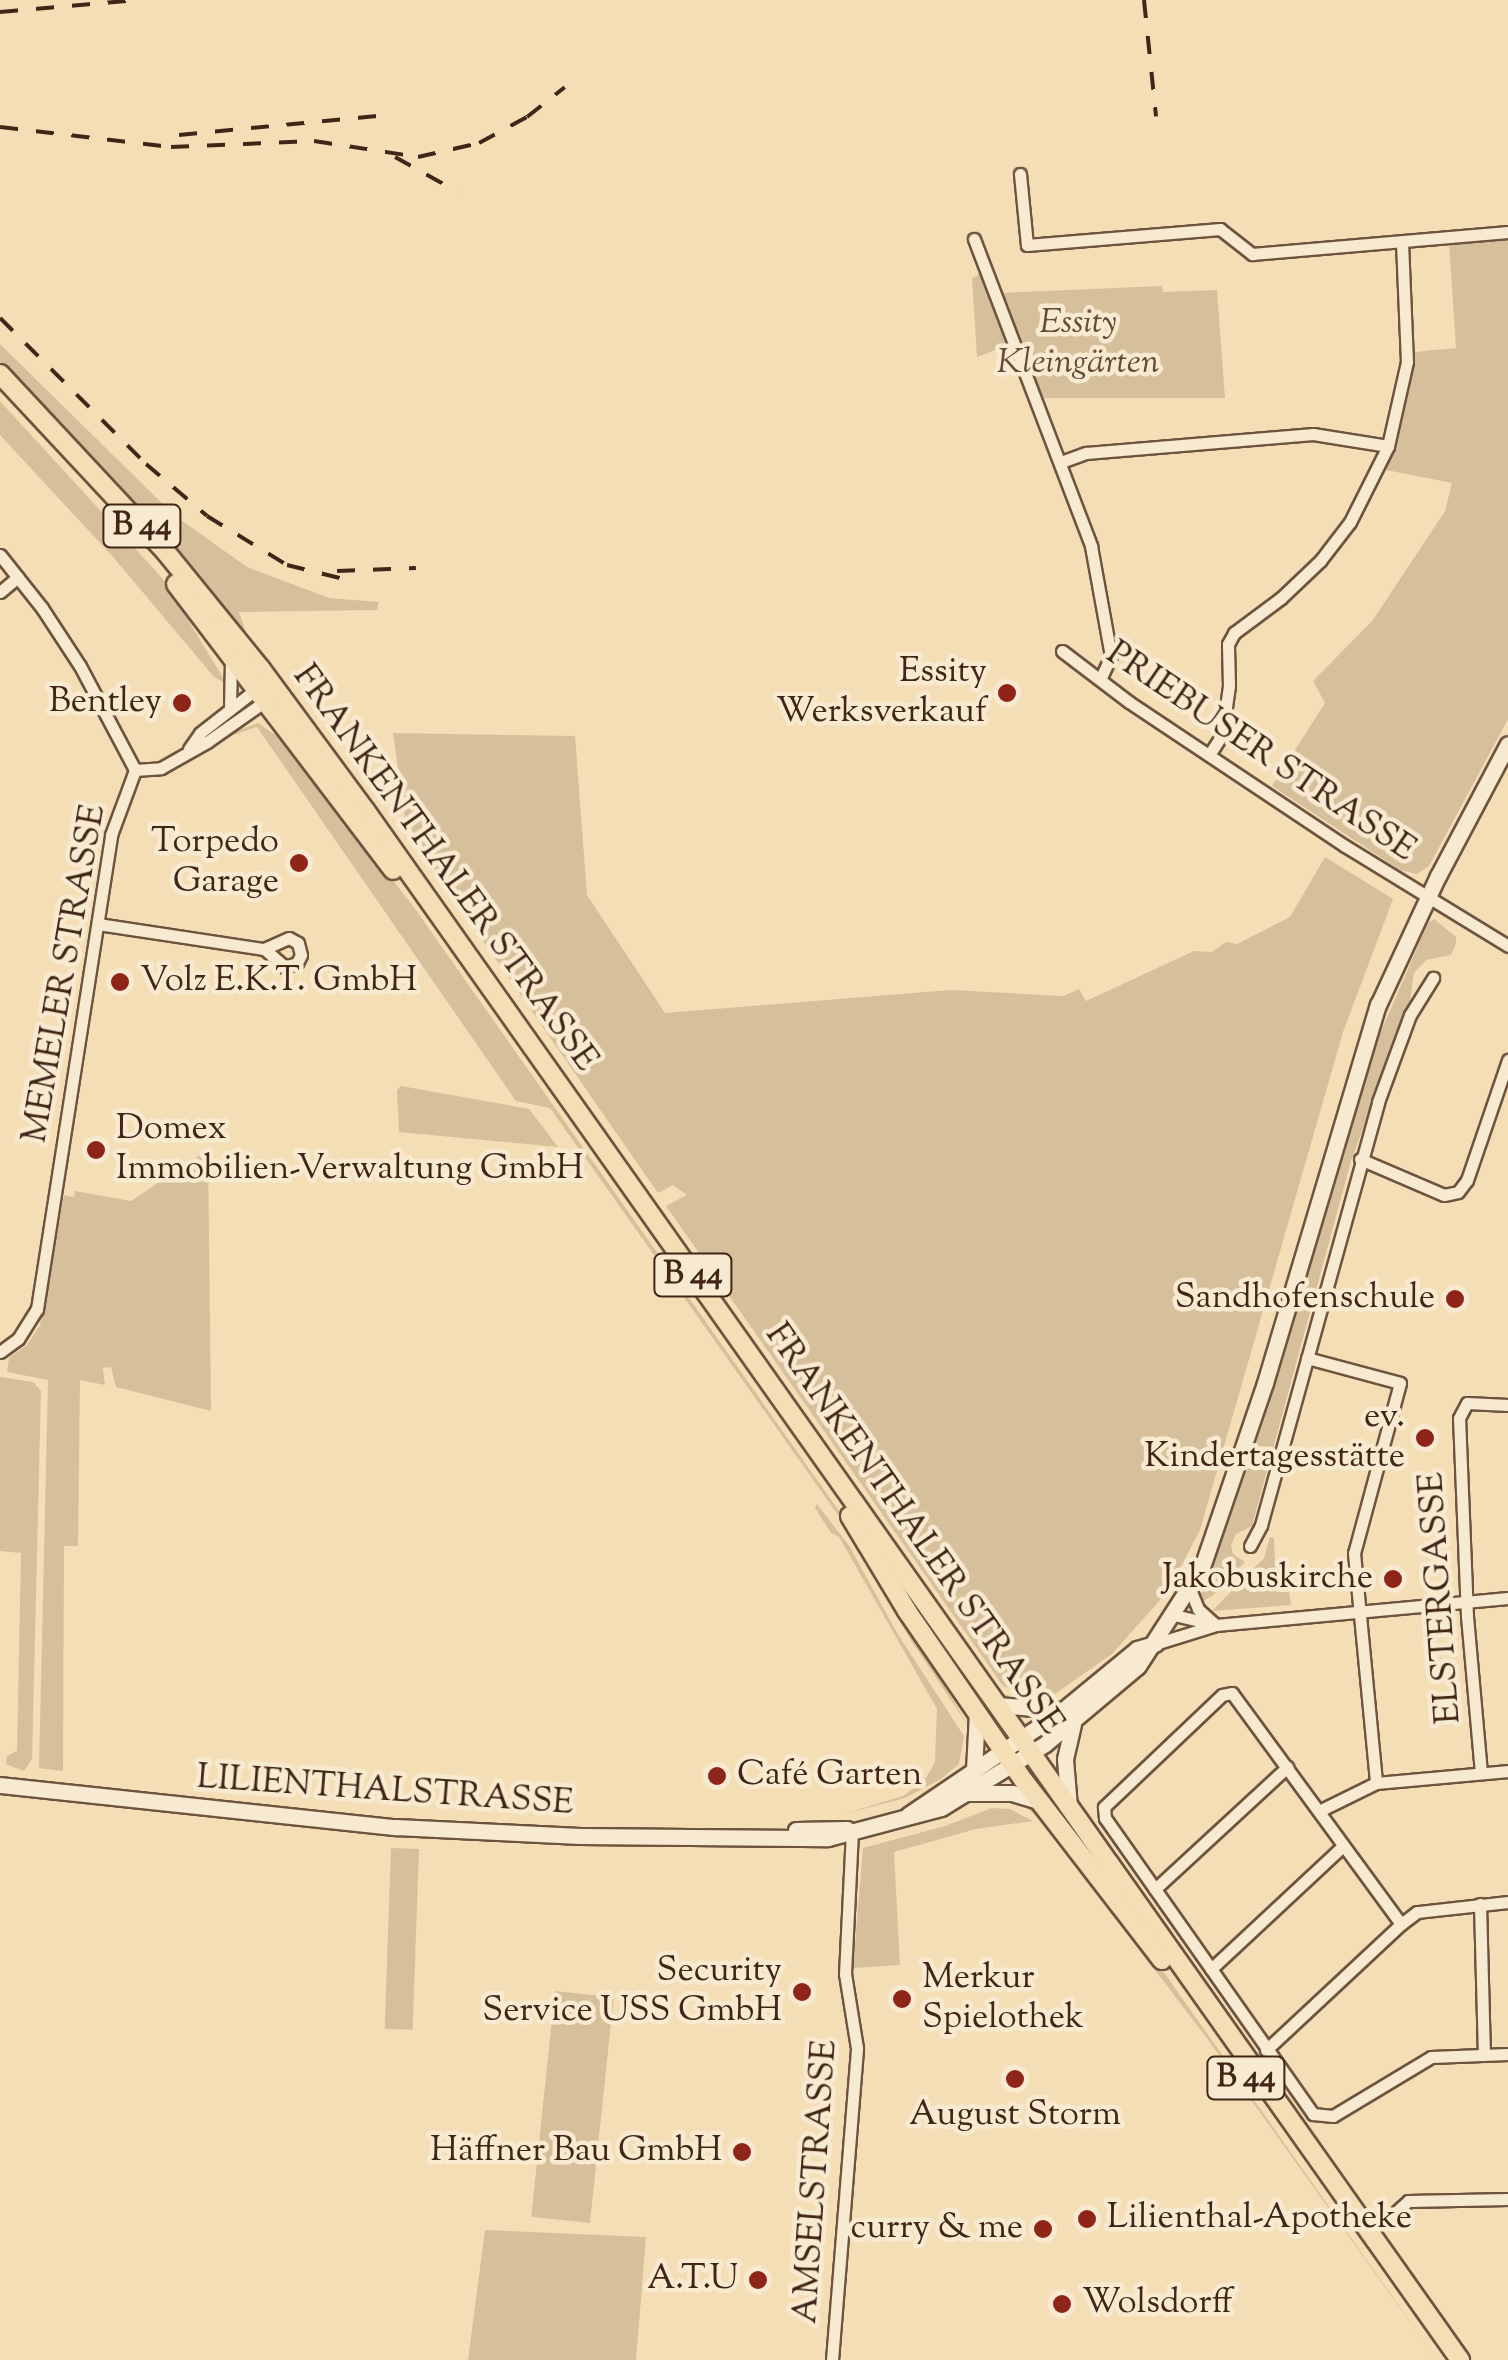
<!DOCTYPE html>
<meta charset="utf-8">
<style>
body{margin:0}
#map{position:relative;width:1508px;height:2360px;overflow:hidden;background:#f4deb6;font-family:"Sorts Mill Goudy",serif}
div>[style]{position:absolute}
[style*='--x']{left:calc(var(--x)*1px);top:calc(var(--y)*1px);width:calc(var(--w)*1px);rotate:calc(var(--a)*1deg)}
.green>*{inset:0;background:#d6bf9b;transform-origin:0 0}
.roads{filter:drop-shadow(2px 0 #6e543f) drop-shadow(-2px 0 #6e543f) drop-shadow(0 2px #6e543f) drop-shadow(0 -2px #6e543f)}
.street>*{height:11px;margin:-5.5px;padding:0 5.5px;transform-origin:5.5px;border-radius:5.5px;background:#f8ead0}
.secondary>*{height:15px;margin:-7.5px;padding:0 7.5px;transform-origin:7.5px;border-radius:7.5px;background:#f8ead0}
.primary>*{height:18px;margin:-9px;padding:0 9px;transform-origin:9px;border-radius:9px;background:#f4deb6}
.rail>*{height:4px;margin-top:-2px;transform-origin:0;background:repeating-linear-gradient(90deg,#412617 0 18px,transparent 0 36px)}
.dots>*{width:28px;height:28px;translate:-50% -50%;box-sizing:border-box;border:5px solid #f8ead0;border-radius:50%}
span{translate:-50% -50%;white-space:nowrap;text-align:center;line-height:1.15;-webkit-text-stroke:9px #f8ead0;paint-order:stroke}
.shield-label span{padding:2px 8px;background:#f8ead0;border:2px solid;border-radius:8px;-webkit-text-stroke-width:0}
.shield-label{font-size:32px;color:#412617;font-weight:700}
.park-label{font-size:35px;color:#664c38;font-style:italic}
.poi-label{font-size:35px;color:#412617}
.right{translate:-100% -50%;text-align:right}
.left{translate:0 -50%;text-align:left}
.street-label{font-size:35px;color:#412617}
</style>
<div id="map">
<div class="green">
<i style="clip-path:polygon(1508px 237px,1508px 719px,1429px 866px,1417px 874px,1400px 870px,1272px 786px,1325px 703px,1313px 681px,1373px 620px,1445px 511px,1452px 483px,1386px 470px,1404px 413px,1415px 352px,1456px 348px,1449px 242px)"></i>
<i style="clip-path:polygon(982px 273px,1011px 344px,977px 357px,972px 278px)"></i>
<i style="clip-path:polygon(1162px 286px,1163px 292px,1217px 290px,1225px 398px,1040px 398px,999px 293px)"></i>
<i style="clip-path:polygon(0 344px,174px 515px,247px 567px,329px 598px,379px 602px,377px 610px,239px 612px,248px 638px,338px 757px,1000px 1693px,1027px 1701px,1011px 1702px,997px 1695px,327px 747px,103px 472px,0 365px)"></i>
<i style="clip-path:polygon(0 401px,163px 579px,227px 684px,214px 677px,114px 558px,0 435px)"></i>
<i style="clip-path:polygon(258px 723px,284px 741px,413px 906px,839px 1511px,971px 1730px,912px 1642px,843px 1522px,550px 1108px,516px 1101px,257px 727px,233px 735px,183px 766px,231px 733px)"></i>
<i style="clip-path:polygon(393px 733px,575px 736px,587px 895px,665px 1013px,950px 990px,1063px 996px,1079px 989px,1086px 1001px,1194px 951px,1212px 952px,1226px 942px,1237px 944px,1290px 917px,1325px 857px,1393px 899px,1343px 1032px,1200px 1530px,1168px 1591px,1112px 1654px,1052px 1696px,1027px 1695px,1003px 1686px,666px 1206px,687px 1195px,673px 1185px,658px 1193px,440px 879px,405px 818px)"></i>
<i style="clip-path:polygon(1434px 919px,1456px 937px,1456px 944px,1451px 955px,1426px 960px,1414px 973px,1410px 1001px,1351px 1161px,1252px 1526px,1236px 1534px,1231px 1545px,1233px 1554px,1245px 1562px,1211px 1597px,1200px 1602px,1203px 1581px,1259px 1425px,1362px 1075px,1428px 923px)"></i>
<i style="clip-path:polygon(401px 1086px,529px 1109px,558px 1147px,399px 1132px,397px 1090px)"></i>
<i style="clip-path:polygon(208px 1150px,211px 1411px,116px 1387px,111px 1367px,103px 1368px,105px 1385px,80px 1380px,78px 1546px,64px 1546px,63px 1771px,39px 1768px,48px 1380px,7px 1372px,9px 1358px,27px 1345px,40px 1325px,64px 1195px,74px 1197px,75px 1191px,131px 1201px)"></i>
<i style="clip-path:polygon(0 1377px,33px 1382px,41px 1391px,32px 1759px,24px 1771px,6px 1764px,7px 1756px,17px 1751px,21px 1553px,0 1551px)"></i>
<i style="clip-path:polygon(817px 1504px,850px 1547px,897px 1633px,964px 1736px,959px 1764px,941px 1779px,905px 1798px,844px 1814px,903px 1796px,925px 1780px,935px 1762px,937px 1709px,839px 1537px,831px 1533px,815px 1508px)"></i>
<i style="clip-path:polygon(1270px 1537px,1274px 1538px,1276px 1592px,1289px 1592px,1291px 1605px,1212px 1611px,1264px 1558px)"></i>
<i style="clip-path:polygon(1017px 1800px,1041px 1816px,1144px 1944px,1437px 2360px,1209px 2041px,1039px 1818px)"></i>
<i style="clip-path:polygon(992px 1808px,1010px 1809px,1033px 1821px,976px 1829px,894px 1852px,900px 1965px,853px 1968px,863px 1848px,945px 1826px)"></i>
<i style="left:391px;top:1848px;width:28px;height:181px;rotate:2deg"></i>
<i style="left:555px;top:1991px;width:59px;height:227px;rotate:6deg"></i>
<i style="clip-path:polygon(485px 2230px,646px 2237px,636px 2360px,468px 2360px)"></i>
</div>
<div class="roads">
<div class="street">
<i style="--x:1020;--y:174;--w:71;--a:84.4"></i>
<i style="--x:1027;--y:245;--w:194;--a:-4.7"></i>
<i style="--x:1220;--y:229;--w:41;--a:38"></i>
<i style="--x:1252;--y:254;--w:257;--a:-4.9"></i>
<i style="--x:974;--y:239;--w:329;--a:69.1"></i>
<i style="--x:1091;--y:546;--w:112;--a:79.7"></i>
<i style="--x:1111;--y:656;--w:23;--a:115"></i>
<i style="--x:1061;--y:462;--w:27;--a:-20"></i>
<i style="--x:1086;--y:453;--w:228;--a:-4.8"></i>
<i style="--x:1313;--y:434;--w:76;--a:9.1"></i>
<i style="--x:0;--y:555;--w:68;--a:51.6"></i>
<i style="--x:42;--y:608;--w:69;--a:56.8"></i>
<i style="--x:80;--y:666;--w:118;--a:62.1"></i>
<i style="--x:135;--y:770;--w:26;--a:-4"></i>
<i style="--x:161;--y:768;--w:53;--a:-29.5"></i>
<i style="--x:207;--y:742;--w:70;--a:-35.1"></i>
<i style="--x:0;--y:592;--w:23;--a:-40"></i>
<i style="--x:1062;--y:651;--w:84;--a:37.3"></i>
<i style="--x:1129;--y:702;--w:260;--a:33.7"></i>
<i style="--x:1345;--y:846;--w:191;--a:31.5"></i>
<i style="--x:230;--y:708;--w:49;--a:-88.8"></i>
<i style="--x:189;--y:749;--w:19;--a:-55"></i>
<i style="--x:200;--y:733;--w:70;--a:-38"></i>
<i style="--x:1209;--y:755;--w:24;--a:-57"></i>
<i style="--x:1222;--y:735;--w:49;--a:-81.9"></i>
<i style="--x:1229;--y:686;--w:42;--a:-91.4"></i>
<i style="--x:1228;--y:644;--w:13;--a:-61"></i>
<i style="--x:1234;--y:633;--w:59;--a:-36.7"></i>
<i style="--x:1281;--y:598;--w:54;--a:-43.5"></i>
<i style="--x:1320;--y:561;--w:49;--a:-52.4"></i>
<i style="--x:1350;--y:522;--w:85;--a:-63.4"></i>
<i style="--x:1388;--y:446;--w:86;--a:-77.3"></i>
<i style="--x:1407;--y:362;--w:120;--a:-92.4"></i>
<i style="--x:98;--y:924;--w:168;--a:8.6"></i>
<i style="--x:264;--y:949;--w:27;--a:-24"></i>
<i style="--x:289;--y:938;--w:10;--a:29"></i>
<i style="--x:298;--y:943;--w:12;--a:76"></i>
<i style="--x:301;--y:955;--w:9;--a:117"></i>
<i style="--x:297;--y:963;--w:13;--a:162"></i>
<i style="--x:285;--y:967;--w:28;--a:-139"></i>
<i style="--x:1360;--y:1159;--w:91;--a:23.2"></i>
<i style="--x:1444;--y:1195;--w:14;--a:-12"></i>
<i style="--x:1458;--y:1192;--w:15;--a:-53"></i>
<i style="--x:1467;--y:1180;--w:127;--a:-71.1"></i>
<i style="--x:0;--y:1352;--w:22;--a:-36"></i>
<i style="--x:18;--y:1339;--w:36;--a:-58"></i>
<i style="--x:37;--y:1309;--w:480;--a:-81.1"></i>
<i style="--x:111;--y:835;--w:69;--a:-69.7"></i>
<i style="--x:1307;--y:1358;--w:96;--a:15"></i>
<i style="--x:1400;--y:1383;--w:176;--a:105.1"></i>
<i style="--x:1354;--y:1553;--w:231;--a:84.5"></i>
<i style="--x:1250;--y:1546;--w:24;--a:-62"></i>
<i style="--x:1261;--y:1525;--w:439;--a:-74.5"></i>
<i style="--x:1378;--y:1102;--w:93;--a:-69.8"></i>
<i style="--x:1410;--y:1015;--w:44;--a:-58.1"></i>
<i style="--x:1190;--y:1589;--w:22;--a:68"></i>
<i style="--x:1198;--y:1609;--w:24;--a:42"></i>
<i style="--x:1174;--y:1615;--w:39;--a:13"></i>
<i style="--x:1155;--y:1644;--w:64;--a:-17.3"></i>
<i style="--x:1216;--y:1625;--w:293;--a:-5.3"></i>
<i style="--x:1481;--y:1773;--w:158;--a:-95.1"></i>
<i style="--x:1467;--y:1616;--w:198;--a:-92.3"></i>
<i style="--x:1459;--y:1418;--w:17;--a:-62"></i>
<i style="--x:1467;--y:1403;--w:41;--a:2.8"></i>
<i style="--x:1319;--y:1811;--w:64;--a:-26.2"></i>
<i style="--x:1376;--y:1783;--w:133;--a:-5.2"></i>
<i style="--x:1155;--y:1889;--w:180;--a:-42.7"></i>
<i style="--x:1508;--y:1902;--w:92;--a:173.7"></i>
<i style="--x:1417;--y:1912;--w:20;--a:143"></i>
<i style="--x:1401;--y:1924;--w:286;--a:-126.2"></i>
<i style="--x:1232;--y:1693;--w:10;--a:169"></i>
<i style="--x:1222;--y:1695;--w:163;--a:136.5"></i>
<i style="--x:1104;--y:1807;--w:11;--a:85"></i>
<i style="--x:1105;--y:1818;--w:362;--a:54.9"></i>
<i style="--x:1313;--y:2114;--w:20;--a:6"></i>
<i style="--x:1333;--y:2116;--w:114;--a:-31"></i>
<i style="--x:1431;--y:2057;--w:77;--a:-2.2"></i>
<i style="--x:1480;--y:1904;--w:151;--a:88.5"></i>
<i style="--x:1211;--y:1969;--w:180;--a:-43"></i>
<i style="--x:1266;--y:2050;--w:185;--a:-43"></i>
<i style="--x:1397;--y:2211;--w:15;--a:-42"></i>
<i style="--x:1408;--y:2201;--w:100;--a:-1.1"></i>
<i style="--x:832;--y:2360;--w:313;--a:-85.4"></i>
<i style="--x:857;--y:2048;--w:75;--a:-99.2"></i>
<i style="--x:845;--y:1974;--w:144;--a:-87.2"></i>
</div>
<div class="secondary">
<i style="--x:997;--y:1705;--w:62;--a:4.6"></i>
<i style="--x:974;--y:1770;--w:58;--a:-87"></i>
<i style="--x:0;--y:1785;--w:398;--a:6.1"></i>
<i style="--x:396;--y:1827;--w:184;--a:2.8"></i>
<i style="--x:580;--y:1836;--w:248;--a:0.5"></i>
<i style="--x:828;--y:1838;--w:117;--a:-14.9"></i>
<i style="--x:941;--y:1808;--w:122;--a:-31.6"></i>
<i style="--x:1045;--y:1744;--w:121;--a:-40"></i>
<i style="--x:1138;--y:1666;--w:118;--a:-57.1"></i>
<i style="--x:1202;--y:1567;--w:194;--a:-71.1"></i>
<i style="--x:1265;--y:1383;--w:395;--a:-73.4"></i>
<i style="--x:1378;--y:1005;--w:142;--a:-65.1"></i>
<i style="--x:1438;--y:876;--w:149;--a:-62.1"></i>
<i style="--x:968;--y:1793;--w:44;--a:0"></i>
<i style="--x:1012;--y:1793;--w:28;--a:17"></i>
<i style="--x:1069;--y:1807;--w:48;--a:-94.8"></i>
<i style="--x:1065;--y:1759;--w:36;--a:-77"></i>
<i style="--x:908;--y:1815;--w:187;--a:-34.1"></i>
<i style="--x:1063;--y:1710;--w:96;--a:-39.5"></i>
<i style="--x:1137;--y:1649;--w:19;--a:-16"></i>
<i style="--x:796;--y:1830;--w:51;--a:-1.1"></i>
</div>
<div class="primary">
<i style="--x:0;--y:374;--w:242;--a:47"></i>
<i style="--x:165;--y:551;--w:152;--a:50.9"></i>
<i style="--x:261;--y:669;--w:175;--a:53.6"></i>
<i style="--x:365;--y:810;--w:1898;--a:54.76"></i>
<i style="--x:176;--y:584;--w:359;--a:52.8"></i>
<i style="--x:850;--y:1516;--w:111;--a:59"></i>
<i style="--x:907;--y:1611;--w:206;--a:55.5"></i>
<i style="--x:1024;--y:1781;--w:226;--a:52.4"></i>
</div>
</div>
<div class="rail">
<i style="--x:1144;--y:0;--w:117;--a:84.1"></i>
<i style="--x:0;--y:12;--w:138;--a:-5"></i>
<i style="--x:0;--y:127;--w:172;--a:6.7"></i>
<i style="--x:171;--y:147;--w:143;--a:-2.4"></i>
<i style="--x:314;--y:141;--w:105;--a:8.7"></i>
<i style="--x:418;--y:157;--w:63;--a:-12.9"></i>
<i style="--x:479;--y:143;--w:55;--a:-28.4"></i>
<i style="--x:527;--y:117;--w:48;--a:-38.3"></i>
<i style="--x:179;--y:135;--w:199;--a:-5.5"></i>
<i style="--x:395;--y:157;--w:72;--a:29.1"></i>
<i style="--x:0;--y:318;--w:206;--a:45"></i>
<i style="--x:146;--y:464;--w:80;--a:40.4"></i>
<i style="--x:207;--y:516;--w:94;--a:31.5"></i>
<i style="--x:287;--y:565;--w:71;--a:13.8"></i>
<i style="--x:337;--y:571;--w:79;--a:-2.2"></i>
</div>
<div class="dots">
<i style="left:1007px;top:693px;background:#8f2418"></i>
<i style="left:182px;top:703px;background:#8f2418"></i>
<i style="left:299px;top:863px;background:#8f2418"></i>
<i style="left:120px;top:982px;background:#8f2418"></i>
<i style="left:96px;top:1150px;background:#8f2418"></i>
<i style="left:1455px;top:1299px;background:#8f2418"></i>
<i style="left:1425px;top:1438px;background:#8f2418"></i>
<i style="left:1393px;top:1579px;background:#8f2418"></i>
<i style="left:717px;top:1776px;background:#8f2418"></i>
<i style="left:802px;top:1992px;background:#8f2418"></i>
<i style="left:902px;top:1999px;background:#8f2418"></i>
<i style="left:1015px;top:2079px;background:#8f2418"></i>
<i style="left:742px;top:2152px;background:#8f2418"></i>
<i style="left:1087px;top:2219px;background:#8f2418"></i>
<i style="left:1043px;top:2229px;background:#8f2418"></i>
<i style="left:758px;top:2280px;background:#8f2418"></i>
<i style="left:1062px;top:2304px;background:#8f2418"></i>
</div>
<div class="shield-label">
<span style="left:142px;top:526px">B 44</span>
<span style="left:693px;top:1275px">B 44</span>
<span style="left:1246px;top:2078px">B 44</span>
</div>
<div class="park-label">
<span style="left:1078px;top:344px">Essity<br>Kleingärten</span>
</div>
<div class="poi-label">
<span class="right" style="left:987px;top:693px">Essity<br>Werksverkauf</span>
<span class="right" style="left:162px;top:703px">Bentley</span>
<span class="right" style="left:279px;top:863px">Torpedo<br>Garage</span>
<span class="left" style="left:140px;top:982px">Volz E.K.T. GmbH</span>
<span class="left" style="left:116px;top:1150px">Domex<br>Immobilien-Verwaltung GmbH</span>
<span class="right" style="left:1435px;top:1299px">Sandhofenschule</span>
<span class="right" style="left:1405px;top:1438px">ev.<br>Kindertagesstätte</span>
<span class="right" style="left:1373px;top:1579px">Jakobuskirche</span>
<span class="left" style="left:737px;top:1776px">Café Garten</span>
<span class="right" style="left:782px;top:1992px">Security<br>Service USS GmbH</span>
<span class="left" style="left:922px;top:1999px">Merkur<br>Spielothek</span>
<span style="left:1015px;top:2116px">August Storm</span>
<span class="right" style="left:722px;top:2152px">Häffner Bau GmbH</span>
<span class="left" style="left:1107px;top:2219px">Lilienthal-Apotheke</span>
<span class="right" style="left:1023px;top:2229px">curry &amp; me</span>
<span class="right" style="left:738px;top:2280px">A.T.U</span>
<span class="left" style="left:1082px;top:2304px">Wolsdorff</span>
</div>
<div class="street-label">
<span style="left:1260px;top:753px;rotate:34deg">PRIEBUSER STRASSE</span>
<span style="left:444px;top:869px;rotate:54deg">FRANKENTHALER STRASSE</span>
<span style="left:66px;top:974px;rotate:-80deg">MEMELER STRASSE</span>
<span style="left:913px;top:1530px;rotate:55deg">FRANKENTHALER STRASSE</span>
<span style="left:1442px;top:1598px;rotate:-94deg">ELSTERGASSE</span>
<span style="left:385px;top:1792px;rotate:4deg">LILIENTHALSTRASSE</span>
<span style="left:817px;top:2182px;rotate:-86deg">AMSELSTRASSE</span>
</div>
</div>
